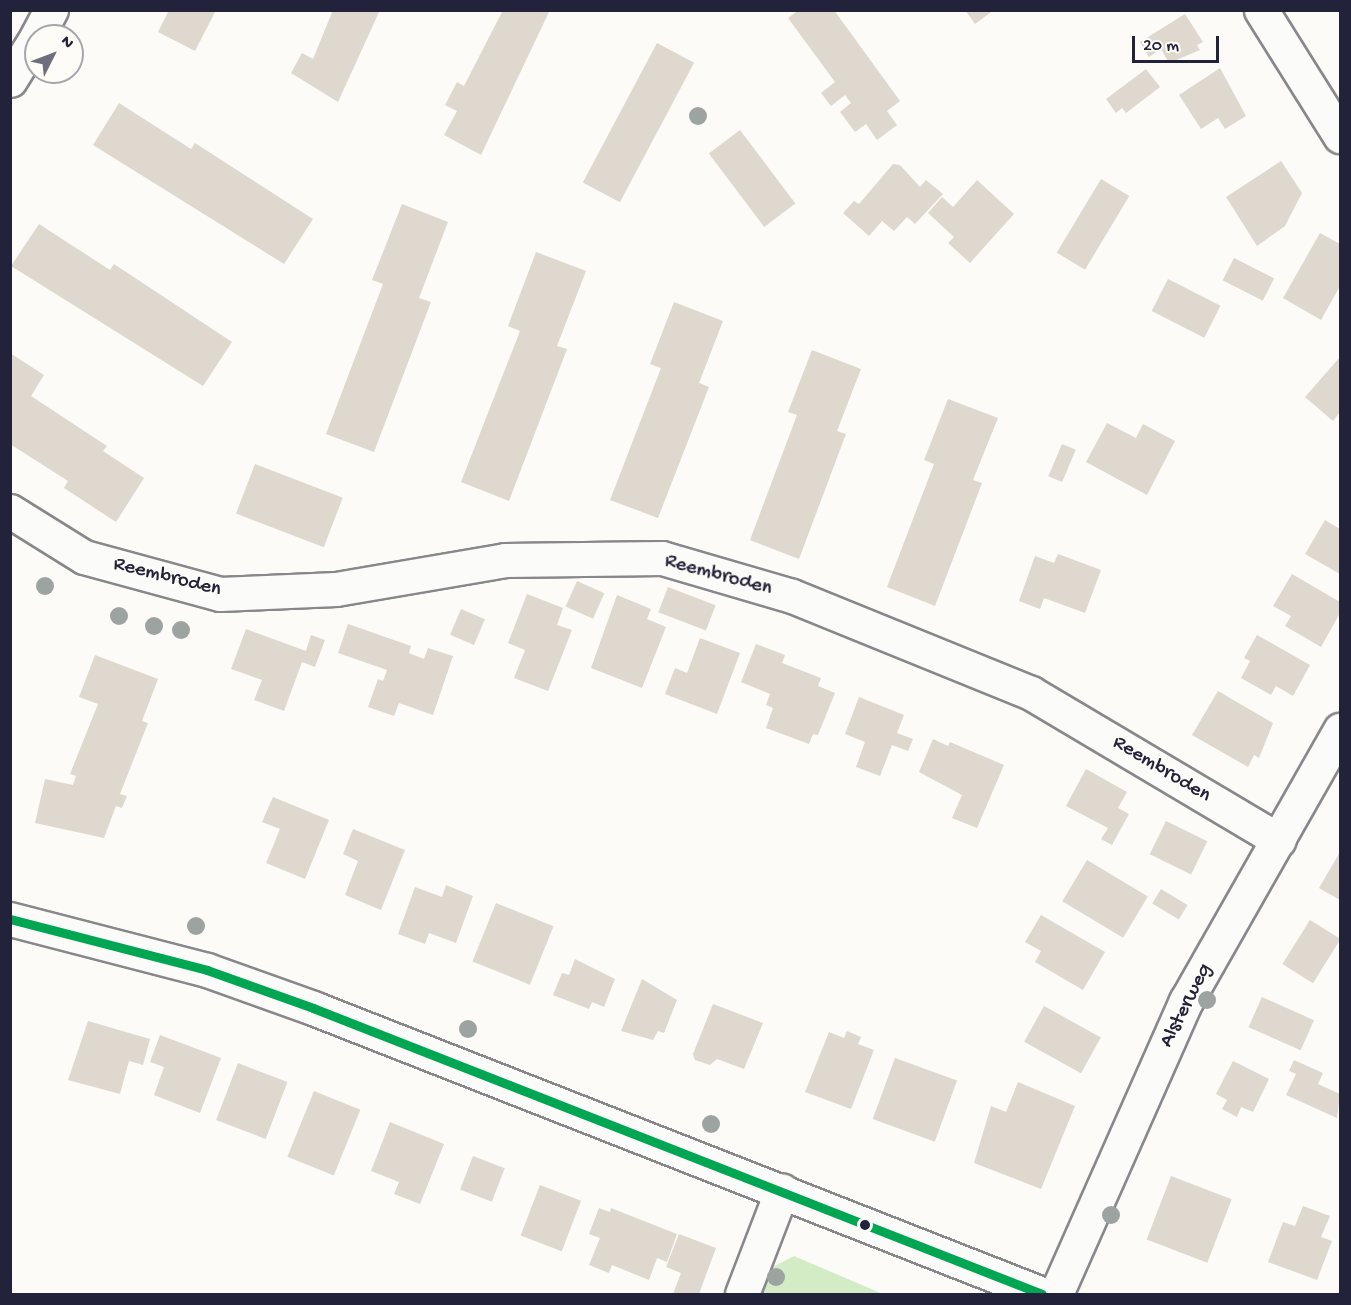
<!DOCTYPE html>
<style>
body{margin:0}
#map{position:relative;width:1351px;height:1305px;overflow:hidden;background:#fcfbf8;font-family:"Gochi Hand",sans-serif}
div>[style]{position:absolute}
[style*='--x']{left:calc(var(--x)*1px);top:calc(var(--y)*1px);width:calc(var(--w)*1px);rotate:calc(var(--a)*1deg)}
.green>*{inset:0;background:#d4ecc6}
.building>*{inset:0;background:#ded8ce;transform-origin:0 0}
.roads{filter:drop-shadow(2px 0 #88888c) drop-shadow(-2px 0 #88888c) drop-shadow(0 2px #88888c) drop-shadow(0 -2px #88888c)}
.minor>*{height:33px;margin:-16.5px;padding:0 16.5px;transform-origin:16.5px;border-radius:16.5px;background:#fbfbf9}
.major>*{height:33px;margin:-16.5px;padding:0 16.5px;transform-origin:16.5px;border-radius:16.5px;background:#fbfbf9}
.bus-1>*{height:9px;margin:-4.5px;padding:0 4.5px;transform-origin:4.5px;border-radius:4.5px;background:#00a651}
.trees>*{width:18px;height:18px;margin:-9px;border-radius:50%;background:#9ca3a1}
.dots>*{width:16px;height:16px;translate:-50% -50%;box-sizing:border-box;border:3px solid #fdfcf7;border-radius:50%}
span{translate:-50% -50%;white-space:nowrap;text-align:center;line-height:1.15;-webkit-text-stroke:5px #fdfcf7;paint-order:stroke}
.street-label{font-size:21px;color:#22223b}
.frame{position:absolute;inset:0;border:12px solid #22223b;pointer-events:none}
.north{position:absolute;left:24px;top:24px;width:60px;height:60px;box-sizing:border-box;background:#fdfcf7;border:2px solid #a5a5ac;border-radius:50%;rotate:48deg;font-size:16px;font-weight:700;line-height:24px;text-align:center;color:#22223b}
.north::after{content:'';display:block;margin:auto;width:21px;height:27px;background:#6e6e7d;clip-path:polygon(50% 0,100% 100%,50% 72%,0 100%)}
.scale{position:absolute;left:1132px;top:36px;width:87px;height:27px;box-sizing:border-box;border:3px solid #22223b;border-top:0;padding-left:8px;font-size:18px;line-height:21px;white-space:nowrap;color:#22223b;-webkit-text-stroke:4px #fdfcf7;paint-order:stroke}
</style>
<div id="map">
<div class="green">
<i style="clip-path:polygon(794px 1256px,883px 1294px,761px 1294px,771px 1268px)"></i>
</div>
<div class="building">
<i style="clip-path:polygon(169px 10px,216px 10px,195px 51px,158px 32px)"></i>
<i style="clip-path:polygon(333px 10px,380px 10px,338px 102px,291px 73px,302px 53px,313px 59px)"></i>
<i style="clip-path:polygon(503px 10px,550px 10px,481px 155px,444px 135px,457px 111px,445px 105px,457px 82px,464px 86px)"></i>
<i style="clip-path:polygon(799px 10px,834px 10px,900px 101px,887px 111px,897px 125px,877px 140px,866px 124px,855px 132px,840px 112px,851px 103px,845px 95px,831px 106px,821px 93px,835px 82px,788px 18px)"></i>
<i style="clip-path:polygon(965px 10px,994px 10px,975px 24px)"></i>
<i style="clip-path:polygon(1185px 14px,1203px 42px,1197px 45px,1200px 50px,1169px 63px,1161px 49px,1149px 57px,1140px 42px)"></i>
<i style="left:657px;top:43px;width:42px;height:158px;rotate:28deg"></i>
<i style="clip-path:polygon(1220px 68px,1246px 116px,1225px 129px,1218px 118px,1201px 129px,1179px 95px)"></i>
<i style="clip-path:polygon(1146px 69px,1160px 87px,1126px 113px,1122px 108px,1116px 113px,1106px 99px)"></i>
<i style="clip-path:polygon(119px 103px,191px 149px,195px 143px,313px 219px,284px 264px,93px 145px)"></i>
<i style="left:740px;top:130px;width:92px;height:39px;rotate:53deg"></i>
<i style="clip-path:polygon(1281px 161px,1302px 193px,1285px 226px,1257px 246px,1226px 197px)"></i>
<i style="clip-path:polygon(893px 164px,900px 165px,920px 187px,926px 180px,943px 194px,915px 224px,907px 217px,894px 231px,882px 221px,869px 236px,843px 213px,854px 201px,859px 204px)"></i>
<i style="left:1101px;top:179px;width:33px;height:86px;rotate:31deg"></i>
<i style="clip-path:polygon(977px 180px,1014px 214px,970px 263px,948px 243px,954px 237px,928px 213px,942px 197px,953px 207px)"></i>
<i style="clip-path:polygon(402px 204px,448px 222px,419px 298px,431px 302px,374px 452px,326px 434px,383px 284px,372px 280px)"></i>
<i style="clip-path:polygon(39px 224px,110px 270px,114px 264px,232px 342px,203px 386px,11px 266px)"></i>
<i style="clip-path:polygon(1320px 233px,1340px 244px,1340px 286px,1321px 320px,1283px 298px)"></i>
<i style="clip-path:polygon(536px 252px,586px 271px,557px 346px,567px 349px,509px 501px,461px 482px,520px 331px,508px 326px)"></i>
<i style="left:1234px;top:258px;width:45px;height:25px;rotate:27deg"></i>
<i style="left:1168px;top:279px;width:59px;height:36px;rotate:27deg"></i>
<i style="clip-path:polygon(674px 302px,723px 321px,699px 383px,709px 387px,658px 518px,610px 500px,661px 368px,650px 364px)"></i>
<i style="clip-path:polygon(812px 350px,861px 369px,837px 431px,846px 434px,799px 559px,750px 540px,797px 415px,788px 412px)"></i>
<i style="clip-path:polygon(10px 353px,44px 375px,31px 396px,107px 446px,103px 451px,144px 478px,116px 522px,64px 488px,68px 481px,10px 444px)"></i>
<i style="clip-path:polygon(1340px 357px,1340px 412px,1333px 421px,1305px 397px)"></i>
<i style="clip-path:polygon(948px 399px,998px 418px,973px 480px,982px 483px,935px 606px,887px 587px,934px 464px,924px 460px)"></i>
<i style="clip-path:polygon(1107px 423px,1136px 438px,1143px 424px,1175px 441px,1147px 495px,1086px 462px)"></i>
<i style="left:1062px;top:444px;width:15px;height:35px;rotate:23deg"></i>
<i style="left:255px;top:464px;width:94px;height:53px;rotate:21deg"></i>
<i style="clip-path:polygon(1325px 520px,1340px 529px,1340px 574px,1305px 554px)"></i>
<i style="clip-path:polygon(1058px 554px,1101px 570px,1085px 613px,1044px 598px,1040px 609px,1019px 601px,1035px 556px,1054px 563px)"></i>
<i style="clip-path:polygon(1292px 574px,1340px 602px,1340px 613px,1321px 647px,1285px 626px,1291px 616px,1273px 606px)"></i>
<i style="left:577px;top:581px;width:30px;height:28px;rotate:24deg"></i>
<i style="left:668px;top:587px;width:51px;height:27px;rotate:21deg"></i>
<i style="clip-path:polygon(527px 594px,563px 608px,557px 625px,572px 630px,548px 691px,514px 678px,525px 650px,508px 643px)"></i>
<i style="clip-path:polygon(617px 595px,651px 609px,647px 619px,666px 627px,642px 688px,591px 668px)"></i>
<i style="left:461px;top:609px;width:26px;height:28px;rotate:23deg"></i>
<i style="clip-path:polygon(348px 624px,411px 646px,409px 653px,424px 659px,428px 648px,453px 656px,433px 715px,399px 703px,394px 716px,368px 707px,378px 679px,383px 681px,387px 670px,338px 653px)"></i>
<i style="clip-path:polygon(246px 629px,306px 651px,311px 635px,325px 640px,315px 667px,302px 662px,284px 711px,254px 700px,262px 680px,231px 669px)"></i>
<i style="clip-path:polygon(1257px 635px,1310px 665px,1293px 696px,1276px 686px,1271px 695px,1241px 678px,1250px 661px,1244px 658px)"></i>
<i style="clip-path:polygon(700px 638px,740px 653px,717px 714px,665px 694px,675px 668px,687px 673px)"></i>
<i style="clip-path:polygon(756px 644px,785px 655px,782px 663px,821px 678px,818px 686px,835px 693px,818px 735px,813px 734px,809px 744px,766px 728px,773px 708px,766px 705px,770px 694px,741px 682px)"></i>
<i style="clip-path:polygon(95px 655px,158px 679px,142px 721px,148px 723px,120px 794px,127px 796px,122px 808px,116px 806px,104px 838px,35px 823px,45px 779px,73px 785px,76px 776px,70px 774px,98px 704px,79px 697px)"></i>
<i style="clip-path:polygon(1218px 691px,1273px 723px,1259px 758px,1254px 755px,1248px 767px,1192px 735px)"></i>
<i style="clip-path:polygon(859px 697px,904px 715px,897px 733px,913px 739px,908px 751px,892px 745px,880px 776px,856px 767px,865px 742px,845px 734px)"></i>
<i style="clip-path:polygon(933px 739px,948px 746px,950px 742px,1004px 765px,977px 828px,952px 818px,962px 795px,919px 772px)"></i>
<i style="clip-path:polygon(1086px 769px,1127px 792px,1118px 808px,1129px 814px,1112px 845px,1101px 839px,1108px 828px,1066px 806px)"></i>
<i style="clip-path:polygon(273px 797px,329px 820px,305px 879px,266px 863px,280px 829px,262px 822px)"></i>
<i style="left:1166px;top:821px;width:46px;height:37px;rotate:26deg"></i>
<i style="clip-path:polygon(353px 829px,405px 850px,381px 910px,345px 895px,358px 861px,343px 854px)"></i>
<i style="clip-path:polygon(1340px 852px,1340px 900px,1319px 888px)"></i>
<i style="left:1087px;top:860px;width:71px;height:48px;rotate:31deg"></i>
<i style="clip-path:polygon(446px 885px,473px 896px,456px 943px,429px 933px,425px 944px,398px 934px,415px 887px,442px 897px)"></i>
<i style="left:1161px;top:889px;width:31px;height:17px;rotate:31deg"></i>
<i style="left:496px;top:903px;width:62px;height:63px;rotate:22deg"></i>
<i style="clip-path:polygon(1041px 915px,1105px 952px,1083px 990px,1035px 962px,1041px 951px,1025px 942px)"></i>
<i style="left:1310px;top:920px;width:36px;height:52px;rotate:32deg"></i>
<i style="clip-path:polygon(575px 959px,615px 979px,604px 1007px,592px 1002px,589px 1009px,553px 995px,562px 973px,569px 975px)"></i>
<i style="clip-path:polygon(642px 979px,677px 1000px,664px 1033px,658px 1031px,653px 1040px,621px 1031px)"></i>
<i style="left:1262px;top:997px;width:57px;height:33px;rotate:24deg"></i>
<i style="clip-path:polygon(713px 1004px,763px 1023px,744px 1069px,717px 1059px,710px 1065px,695px 1060px,693px 1054px)"></i>
<i style="left:1044px;top:1006px;width:65px;height:41px;rotate:29deg"></i>
<i style="clip-path:polygon(88px 1021px,150px 1039px,143px 1065px,129px 1061px,120px 1094px,68px 1080px)"></i>
<i style="clip-path:polygon(847px 1031px,861px 1037px,858px 1044px,874px 1050px,851px 1109px,805px 1092px,829px 1032px,844px 1038px)"></i>
<i style="clip-path:polygon(160px 1035px,221px 1058px,200px 1113px,154px 1095px,164px 1067px,150px 1062px)"></i>
<i style="left:895px;top:1058px;width:66px;height:65px;rotate:20deg"></i>
<i style="clip-path:polygon(1294px 1060px,1323px 1073px,1318px 1084px,1340px 1094px,1337px 1118px,1286px 1095px,1296px 1074px,1289px 1071px)"></i>
<i style="clip-path:polygon(1233px 1061px,1269px 1079px,1253px 1112px,1241px 1107px,1237px 1117px,1222px 1109px,1227px 1100px,1216px 1094px)"></i>
<i style="left:238px;top:1063px;width:53px;height:61px;rotate:21deg"></i>
<i style="clip-path:polygon(1018px 1082px,1075px 1106px,1041px 1189px,974px 1163px,991px 1106px,1006px 1112px)"></i>
<i style="left:314px;top:1091px;width:50px;height:71px;rotate:22deg"></i>
<i style="clip-path:polygon(390px 1122px,444px 1144px,420px 1204px,394px 1194px,399px 1182px,371px 1171px)"></i>
<i style="left:473px;top:1156px;width:34px;height:36px;rotate:21deg"></i>
<i style="left:1171px;top:1176px;width:65px;height:68px;rotate:21deg"></i>
<i style="left:540px;top:1185px;width:44px;height:54px;rotate:21deg"></i>
<i style="clip-path:polygon(1303px 1206px,1330px 1216px,1321px 1237px,1332px 1241px,1317px 1280px,1268px 1262px,1283px 1222px,1295px 1226px)"></i>
<i style="clip-path:polygon(599px 1208px,610px 1212px,611px 1208px,677px 1234px,667px 1262px,657px 1258px,649px 1280px,612px 1265px,609px 1273px,589px 1265px,600px 1238px,589px 1234px)"></i>
<i style="clip-path:polygon(679px 1234px,716px 1248px,699px 1294px,673px 1294px,681px 1273px,666px 1267px)"></i>
</div>
<div class="roads">
<div class="minor">
<i style="--x:1261;--y:10;--w:149;--a:57.9"></i>
<i style="--x:37;--y:36;--w:30;--a:-62"></i>
<i style="--x:10;--y:80;--w:49;--a:-58.2"></i>
<i style="--x:10;--y:511;--w:87;--a:31.9"></i>
<i style="--x:84;--y:557;--w:141;--a:15.2"></i>
<i style="--x:220;--y:594;--w:116;--a:-2.5"></i>
<i style="--x:336;--y:589;--w:171;--a:-9.7"></i>
<i style="--x:505;--y:560;--w:157;--a:-0.7"></i>
<i style="--x:662;--y:558;--w:135;--a:16.3"></i>
<i style="--x:792;--y:596;--w:258;--a:22.1"></i>
<i style="--x:1031;--y:693;--w:288;--a:30.7"></i>
<i style="--x:742;--y:1294;--w:111;--a:-69"></i>
<i style="--x:1056;--y:1294;--w:321;--a:-66.1"></i>
<i style="--x:1186;--y:1001;--w:312;--a:-60.4"></i>
</div>
<div class="major">
<i style="--x:10;--y:919;--w:203;--a:14.5"></i>
<i style="--x:207;--y:970;--w:113;--a:19.7"></i>
<i style="--x:313;--y:1008;--w:783;--a:21.42"></i>
</div>
</div>
<div class="bus-1">
<i style="--x:10;--y:919;--w:203;--a:14.5"></i>
<i style="--x:207;--y:970;--w:113;--a:19.7"></i>
<i style="--x:313;--y:1008;--w:783;--a:21.42"></i>
</div>
<div class="trees">
<i style="left:698px;top:116px"></i>
<i style="left:45px;top:586px"></i>
<i style="left:119px;top:616px"></i>
<i style="left:154px;top:626px"></i>
<i style="left:181px;top:630px"></i>
<i style="left:196px;top:926px"></i>
<i style="left:1207px;top:1000px"></i>
<i style="left:468px;top:1029px"></i>
<i style="left:711px;top:1124px"></i>
<i style="left:1111px;top:1215px"></i>
<i style="left:776px;top:1277px"></i>
</div>
<div class="dots">
<i style="left:865px;top:1225px;background:#22223b"></i>
</div>
<div class="street-label">
<span style="left:718px;top:576px;rotate:15deg">Reembroden</span>
<span style="left:167px;top:578px;rotate:14deg">Reembroden</span>
<span style="left:1161px;top:770px;rotate:31deg">Reembroden</span>
<span style="left:1187px;top:1006px;rotate:-63deg">Alsterweg</span>
</div>
<div class="frame"></div>
<div class="north">N</div>
<div class="scale">20 m</div>
</div>
